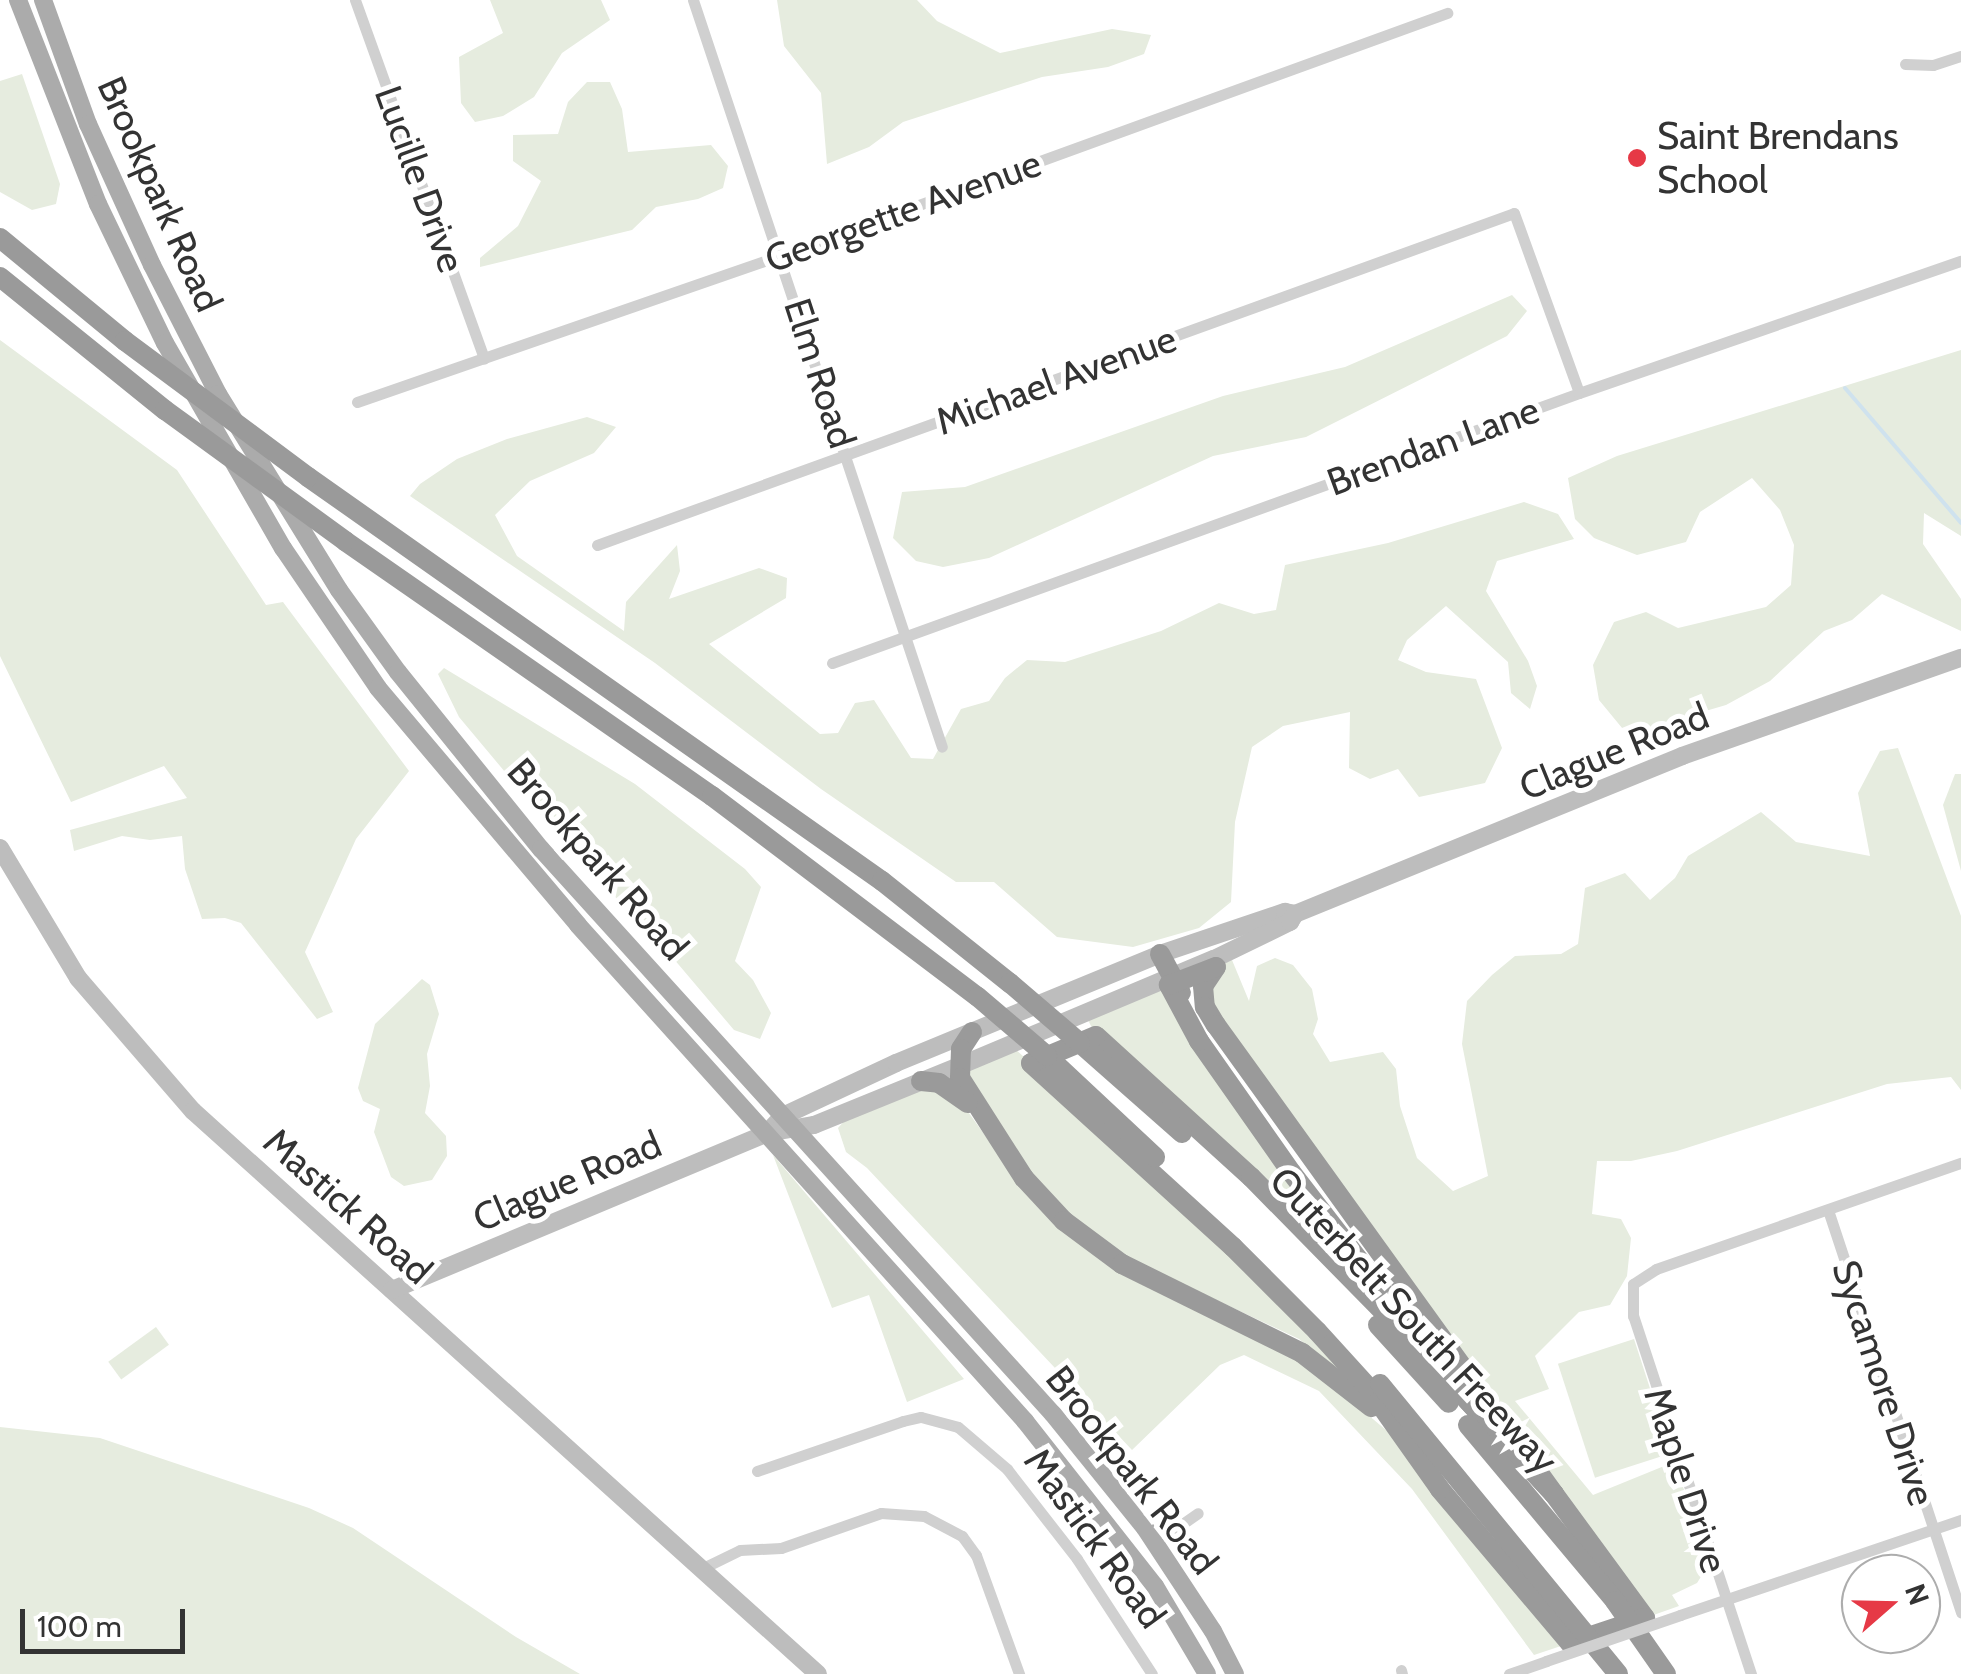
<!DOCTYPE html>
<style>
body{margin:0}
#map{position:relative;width:1961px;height:1674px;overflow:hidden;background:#fff;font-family:Cabin,sans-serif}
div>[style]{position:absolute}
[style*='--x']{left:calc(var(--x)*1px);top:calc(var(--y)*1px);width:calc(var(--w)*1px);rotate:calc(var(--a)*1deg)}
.green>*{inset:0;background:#e6ecdf;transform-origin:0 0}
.stream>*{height:4px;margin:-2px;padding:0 2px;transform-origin:2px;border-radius:2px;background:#cfe2ee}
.street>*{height:11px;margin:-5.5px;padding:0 5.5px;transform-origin:5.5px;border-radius:5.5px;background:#d0d0d0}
.secondary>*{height:18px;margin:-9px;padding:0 9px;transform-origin:9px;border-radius:9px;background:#bdbdbd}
.primary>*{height:18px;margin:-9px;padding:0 9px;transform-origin:9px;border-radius:9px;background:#ababab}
.highway>*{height:20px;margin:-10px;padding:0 10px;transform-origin:10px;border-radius:10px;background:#9a9a9a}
.street-bridge>*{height:11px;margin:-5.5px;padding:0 5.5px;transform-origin:5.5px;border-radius:5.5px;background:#d0d0d0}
.highway-bridge>*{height:20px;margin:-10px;padding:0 10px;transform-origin:10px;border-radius:10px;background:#9a9a9a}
.dots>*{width:28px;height:28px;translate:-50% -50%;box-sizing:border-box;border:5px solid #fff;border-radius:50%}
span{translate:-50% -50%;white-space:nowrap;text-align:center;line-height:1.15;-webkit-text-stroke:10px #fff;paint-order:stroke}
.poi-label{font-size:38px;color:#333}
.left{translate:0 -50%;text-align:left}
.street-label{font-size:38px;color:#333}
.north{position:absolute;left:1841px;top:1554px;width:100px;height:100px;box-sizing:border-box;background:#fff;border:2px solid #adadad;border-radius:50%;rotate:70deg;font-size:28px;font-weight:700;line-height:40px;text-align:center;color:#333}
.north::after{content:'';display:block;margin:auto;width:35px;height:45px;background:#e63946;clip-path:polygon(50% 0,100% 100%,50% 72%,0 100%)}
.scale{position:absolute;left:20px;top:1609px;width:165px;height:45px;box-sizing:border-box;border:5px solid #333;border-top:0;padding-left:12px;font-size:30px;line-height:35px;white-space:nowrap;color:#333;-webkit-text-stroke:8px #fff;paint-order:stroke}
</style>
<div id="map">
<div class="green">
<i style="clip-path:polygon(490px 0,601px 0,610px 20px,562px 53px,534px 97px,503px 116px,475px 122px,461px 103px,459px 57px,503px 33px)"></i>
<i style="clip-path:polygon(777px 0,917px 0,937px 21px,1000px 53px,1112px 29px,1151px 35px,1144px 54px,1108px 67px,1042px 77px,903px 122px,869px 147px,827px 164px,821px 93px,784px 46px)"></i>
<i style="clip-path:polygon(22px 74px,60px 184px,56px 204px,32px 210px,0 192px,0 81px)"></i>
<i style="clip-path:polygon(587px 82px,610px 82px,622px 109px,628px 152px,711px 145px,728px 166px,723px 188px,698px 199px,656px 207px,632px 230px,480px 267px,480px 258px,518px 226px,541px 181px,513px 161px,513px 135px,558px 134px,568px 102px)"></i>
<i style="clip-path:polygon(1512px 295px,1527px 311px,1507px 336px,1306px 437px,1213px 456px,989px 558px,943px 567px,916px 561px,893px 538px,902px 492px,965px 487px,1223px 396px,1345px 367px)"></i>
<i style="clip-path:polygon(0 340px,177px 470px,266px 605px,283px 602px,409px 771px,356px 839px,305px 952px,333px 1012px,317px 1019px,241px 923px,225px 918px,202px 919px,185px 869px,182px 836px,150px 840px,122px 836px,74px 851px,70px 830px,187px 798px,164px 766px,71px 802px,0 656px)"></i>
<i style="clip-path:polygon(1961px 350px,1961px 536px,1924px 513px,1923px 544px,1961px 599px,1961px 631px,1882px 594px,1852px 620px,1824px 631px,1770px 681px,1726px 705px,1627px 734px,1599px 700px,1593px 665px,1614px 622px,1646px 612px,1678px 628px,1766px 607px,1791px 585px,1794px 545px,1780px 510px,1752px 478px,1700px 512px,1686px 542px,1637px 555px,1594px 538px,1575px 519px,1568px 478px,1617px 456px)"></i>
<i style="clip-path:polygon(587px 417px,616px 427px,594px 453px,530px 481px,495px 515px,517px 556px,624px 631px,626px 602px,677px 545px,680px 571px,669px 599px,759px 568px,787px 578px,786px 598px,709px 644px,820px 734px,838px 733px,855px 703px,874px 700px,911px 758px,933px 759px,961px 709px,989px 701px,1005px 678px,1027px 660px,1065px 662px,1161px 631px,1219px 603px,1254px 614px,1276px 610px,1285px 565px,1388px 543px,1524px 502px,1558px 514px,1574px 539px,1497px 561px,1486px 591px,1528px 661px,1537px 686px,1530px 709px,1511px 693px,1508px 662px,1446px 606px,1407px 640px,1398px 660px,1426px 672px,1476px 679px,1502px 748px,1485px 783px,1419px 797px,1398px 769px,1370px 779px,1349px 768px,1350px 712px,1283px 726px,1252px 747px,1235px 822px,1231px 902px,1199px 928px,1133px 947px,1057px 937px,994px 882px,956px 882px,821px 789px,655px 663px,410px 496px,420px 484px,457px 459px,507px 439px)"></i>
<i style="clip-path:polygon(444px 668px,635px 784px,745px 869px,761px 887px,735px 961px,753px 980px,771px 1013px,760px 1039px,734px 1030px,662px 945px,577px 858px,459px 717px,438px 674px)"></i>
<i style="clip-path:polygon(1898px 748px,1961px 916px,1961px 1090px,1951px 1077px,1887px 1084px,1677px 1151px,1631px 1161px,1597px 1161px,1592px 1214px,1621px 1219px,1631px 1238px,1627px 1276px,1610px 1305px,1579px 1312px,1535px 1356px,1549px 1389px,1515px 1401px,1593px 1495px,1674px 1462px,1706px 1551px,1704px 1572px,1697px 1583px,1672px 1595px,1679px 1606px,1645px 1618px,1205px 1007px,1216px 967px,1232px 960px,1249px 1001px,1257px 966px,1275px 958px,1293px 965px,1312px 989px,1318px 1019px,1313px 1034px,1330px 1062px,1383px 1052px,1396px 1069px,1400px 1106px,1417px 1158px,1453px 1191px,1488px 1176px,1462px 1044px,1467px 1001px,1492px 975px,1515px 956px,1561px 954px,1578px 944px,1585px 888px,1625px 873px,1650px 900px,1675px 878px,1688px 856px,1761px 812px,1796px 842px,1870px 856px,1858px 793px,1880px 751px)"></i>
<i style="clip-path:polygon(1955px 774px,1961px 774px,1961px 871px,1943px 805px)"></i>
<i style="clip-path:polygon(422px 979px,430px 985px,439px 1014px,427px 1054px,430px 1086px,425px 1113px,446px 1136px,447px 1156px,432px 1180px,404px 1186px,391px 1177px,374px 1132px,380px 1109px,363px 1101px,358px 1088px,375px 1024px)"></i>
<i style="clip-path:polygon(1169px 985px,1395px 1307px,1096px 1036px,1087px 1018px)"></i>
<i style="clip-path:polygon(1014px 1048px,1233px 1247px,1360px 1389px,1299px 1339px,1129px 1259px,1077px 1223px,1029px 1170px,985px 1109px,967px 1069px)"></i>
<i style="clip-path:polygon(926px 1087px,966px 1109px,1033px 1202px,1312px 1368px,1386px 1430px,1570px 1643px,1534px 1655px,1412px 1489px,1319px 1391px,1244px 1355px,1220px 1365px,1132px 1450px,867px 1168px,846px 1152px,838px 1128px,846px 1119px)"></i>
<i style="clip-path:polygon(773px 1155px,964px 1379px,907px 1402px,869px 1295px,832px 1308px)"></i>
<i style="left:156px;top:1327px;width:22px;height:59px;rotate:54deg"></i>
<i style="left:1634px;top:1339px;width:120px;height:80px;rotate:72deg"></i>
<i style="clip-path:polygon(0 1427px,100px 1438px,309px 1508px,353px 1528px,516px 1637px,580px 1674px,0 1674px)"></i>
</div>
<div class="stream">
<i style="--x:1845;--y:388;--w:178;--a:49.3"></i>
</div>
<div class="street">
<i style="--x:355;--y:0;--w:381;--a:70.2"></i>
<i style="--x:693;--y:0;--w:787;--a:71.57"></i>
<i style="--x:1905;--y:64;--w:28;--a:2"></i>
<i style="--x:1933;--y:65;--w:29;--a:-18"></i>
<i style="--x:357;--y:402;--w:449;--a:-19.1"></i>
<i style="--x:781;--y:255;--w:709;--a:-19.97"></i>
<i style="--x:597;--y:545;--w:975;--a:-19.9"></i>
<i style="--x:1514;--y:213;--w:191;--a:70.1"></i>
<i style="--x:832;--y:663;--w:794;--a:-19.87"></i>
<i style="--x:1579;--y:393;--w:404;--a:-19.1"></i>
<i style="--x:1828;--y:1210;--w:424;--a:71.7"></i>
<i style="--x:757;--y:1471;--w:154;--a:-18.9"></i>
<i style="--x:903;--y:1421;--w:18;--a:-13"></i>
<i style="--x:921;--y:1417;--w:38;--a:15"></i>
<i style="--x:958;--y:1427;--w:65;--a:40.6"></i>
<i style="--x:1007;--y:1469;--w:114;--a:52.1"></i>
<i style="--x:1077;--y:1559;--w:137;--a:56.9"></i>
<i style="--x:1155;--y:1543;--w:52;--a:-34.9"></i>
<i style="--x:701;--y:1569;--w:43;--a:-26"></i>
<i style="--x:740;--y:1550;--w:41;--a:-2.8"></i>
<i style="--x:781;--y:1548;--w:106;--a:-19.3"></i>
<i style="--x:881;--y:1513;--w:43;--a:4"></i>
<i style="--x:924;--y:1516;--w:43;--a:27.8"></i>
<i style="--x:962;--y:1536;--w:24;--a:54"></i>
<i style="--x:976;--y:1555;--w:127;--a:70.1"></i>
<i style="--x:1680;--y:1615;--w:297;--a:-18.7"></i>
<i style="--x:1401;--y:1670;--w:4;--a:76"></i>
<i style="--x:1509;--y:1674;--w:39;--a:-19"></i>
<i style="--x:1751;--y:1674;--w:377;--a:-108.2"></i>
<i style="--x:1633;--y:1316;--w:32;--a:-90"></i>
<i style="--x:1633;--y:1284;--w:27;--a:-33"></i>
<i style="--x:1656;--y:1269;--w:323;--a:-19.2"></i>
</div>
<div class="secondary">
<i style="--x:0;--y:848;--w:152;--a:59"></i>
<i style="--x:78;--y:978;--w:176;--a:49.2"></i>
<i style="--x:193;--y:1111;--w:841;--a:42.01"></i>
<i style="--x:767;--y:1133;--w:23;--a:-47"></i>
<i style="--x:783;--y:1116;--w:125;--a:-25.1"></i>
<i style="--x:896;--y:1063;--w:286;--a:-22.4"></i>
<i style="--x:1160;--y:954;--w:132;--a:-18.6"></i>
<i style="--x:1285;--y:912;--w:10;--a:11"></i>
<i style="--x:1295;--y:914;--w:418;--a:-22.2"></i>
<i style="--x:1682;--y:756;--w:296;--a:-19.4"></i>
<i style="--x:392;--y:1290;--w:407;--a:-22.7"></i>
<i style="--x:767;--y:1133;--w:48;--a:-9.7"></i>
<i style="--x:814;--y:1125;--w:157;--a:-22.1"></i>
<i style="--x:959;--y:1066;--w:277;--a:-22.8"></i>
<i style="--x:1214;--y:959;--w:85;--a:-26"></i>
<i style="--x:1290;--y:922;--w:9;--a:-58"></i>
</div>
<div class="primary">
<i style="--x:18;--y:0;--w:219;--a:68.6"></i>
<i style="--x:98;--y:204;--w:154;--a:64.3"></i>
<i style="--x:165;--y:343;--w:237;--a:60.1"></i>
<i style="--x:283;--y:548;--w:169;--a:55.8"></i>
<i style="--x:378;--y:688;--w:310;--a:49.8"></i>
<i style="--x:578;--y:925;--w:668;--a:47.97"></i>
<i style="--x:1025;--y:1421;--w:210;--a:51.8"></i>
<i style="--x:1155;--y:1586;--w:102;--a:59.4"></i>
<i style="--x:43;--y:0;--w:132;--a:70.1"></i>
<i style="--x:88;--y:124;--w:155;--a:65.6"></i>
<i style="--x:152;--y:265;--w:145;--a:62.9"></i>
<i style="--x:218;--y:394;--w:230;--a:58.3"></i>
<i style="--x:339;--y:590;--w:101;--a:54.3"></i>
<i style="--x:398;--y:672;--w:228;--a:51.1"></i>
<i style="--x:541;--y:849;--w:762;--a:47.82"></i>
<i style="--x:1053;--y:1414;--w:146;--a:51.1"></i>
<i style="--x:1145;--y:1528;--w:123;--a:56.6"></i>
<i style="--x:1213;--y:1631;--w:48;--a:62.9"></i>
</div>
<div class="highway">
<i style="--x:0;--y:238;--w:162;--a:39.5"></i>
<i style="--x:0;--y:277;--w:212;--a:38.9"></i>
<i style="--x:308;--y:477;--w:702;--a:35.14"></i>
<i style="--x:882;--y:881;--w:164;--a:38.6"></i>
<i style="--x:345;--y:541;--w:447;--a:34.8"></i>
<i style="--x:712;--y:796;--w:333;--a:37.1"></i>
<i style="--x:1160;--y:954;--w:44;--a:61.7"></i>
<i style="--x:1216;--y:967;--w:23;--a:124"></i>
<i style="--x:1203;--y:986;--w:21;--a:85"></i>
<i style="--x:1205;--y:1007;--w:21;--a:59"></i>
<i style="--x:1216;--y:1025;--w:578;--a:54.22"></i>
<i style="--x:1554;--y:1494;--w:195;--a:-132.7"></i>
<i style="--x:1422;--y:1351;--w:4;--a:-45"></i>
<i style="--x:1425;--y:1348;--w:51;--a:-126.2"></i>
<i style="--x:1395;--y:1307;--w:170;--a:-127.6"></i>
<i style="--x:1291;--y:1172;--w:160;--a:-125.1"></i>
<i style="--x:1199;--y:1041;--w:64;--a:-118.2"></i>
<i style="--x:1169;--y:985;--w:50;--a:-21"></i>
<i style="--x:972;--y:1032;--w:20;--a:123"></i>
<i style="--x:961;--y:1049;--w:29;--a:92"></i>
<i style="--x:960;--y:1078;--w:119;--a:57.4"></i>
<i style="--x:1024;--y:1178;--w:59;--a:47.1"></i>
<i style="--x:1064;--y:1221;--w:72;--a:36.6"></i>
<i style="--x:1122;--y:1264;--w:201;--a:26.3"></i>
<i style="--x:1302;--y:1353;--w:88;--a:38"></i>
<i style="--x:1096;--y:1036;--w:210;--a:42.3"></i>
<i style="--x:1251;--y:1177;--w:244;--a:45.5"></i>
<i style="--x:1422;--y:1351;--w:195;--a:47.3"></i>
<i style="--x:1554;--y:1494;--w:154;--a:53.7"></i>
<i style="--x:1645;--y:1618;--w:79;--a:161.6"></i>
<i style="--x:1570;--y:1643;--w:202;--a:-130.2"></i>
<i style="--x:1440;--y:1489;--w:126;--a:-125.3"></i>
<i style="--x:1367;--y:1386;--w:74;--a:-132.3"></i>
<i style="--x:1317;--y:1331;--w:119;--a:-135"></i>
<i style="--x:1233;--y:1247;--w:273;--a:-137.7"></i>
<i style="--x:1031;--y:1063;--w:70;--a:-22.6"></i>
<i style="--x:1080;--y:1043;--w:136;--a:41.4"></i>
<i style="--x:1047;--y:1056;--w:148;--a:43.1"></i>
<i style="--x:921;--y:1081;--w:18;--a:6"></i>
<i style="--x:939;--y:1083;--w:35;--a:35"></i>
<i style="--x:1378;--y:1325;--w:105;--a:47.7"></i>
<i style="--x:1380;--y:1384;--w:375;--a:50.6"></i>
<i style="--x:1468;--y:1425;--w:229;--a:50.1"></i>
<i style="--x:1615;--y:1601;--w:89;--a:55.1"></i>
</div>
<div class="street-bridge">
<i style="--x:1546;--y:1661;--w:142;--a:-18.9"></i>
</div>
<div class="highway-bridge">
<i style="--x:125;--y:341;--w:228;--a:36.6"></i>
<i style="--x:165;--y:410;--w:223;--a:36"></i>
<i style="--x:1010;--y:983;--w:92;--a:40.6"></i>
<i style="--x:978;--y:997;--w:91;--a:40.5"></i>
</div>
<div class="dots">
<i style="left:1637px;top:158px;background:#e63946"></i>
</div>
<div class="poi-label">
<span class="left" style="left:1657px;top:158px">Saint Brendans<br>School</span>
</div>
<div class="street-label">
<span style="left:420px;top:179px;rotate:70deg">Lucille Drive</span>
<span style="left:160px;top:194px;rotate:66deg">Brookpark Road</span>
<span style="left:903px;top:211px;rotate:-20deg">Georgette Avenue</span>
<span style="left:820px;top:373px;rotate:72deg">Elm Road</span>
<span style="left:1056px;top:380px;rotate:-20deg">Michael Avenue</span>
<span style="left:1433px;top:446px;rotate:-20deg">Brendan Lane</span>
<span style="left:1614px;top:751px;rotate:-22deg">Clague Road</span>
<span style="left:598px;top:859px;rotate:49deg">Brookpark Road</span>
<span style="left:567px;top:1181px;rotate:-23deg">Clague Road</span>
<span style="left:348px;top:1206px;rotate:42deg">Mastick Road</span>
<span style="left:1414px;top:1320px;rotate:47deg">Outerbelt South Freeway</span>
<span style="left:1884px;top:1383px;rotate:72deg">Sycamore Drive</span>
<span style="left:1132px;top:1470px;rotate:52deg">Brookpark Road</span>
<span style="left:1686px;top:1480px;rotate:72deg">Maple Drive</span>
<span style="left:1095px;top:1538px;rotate:54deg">Mastick Road</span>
</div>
<div class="north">N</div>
<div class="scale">100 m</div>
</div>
